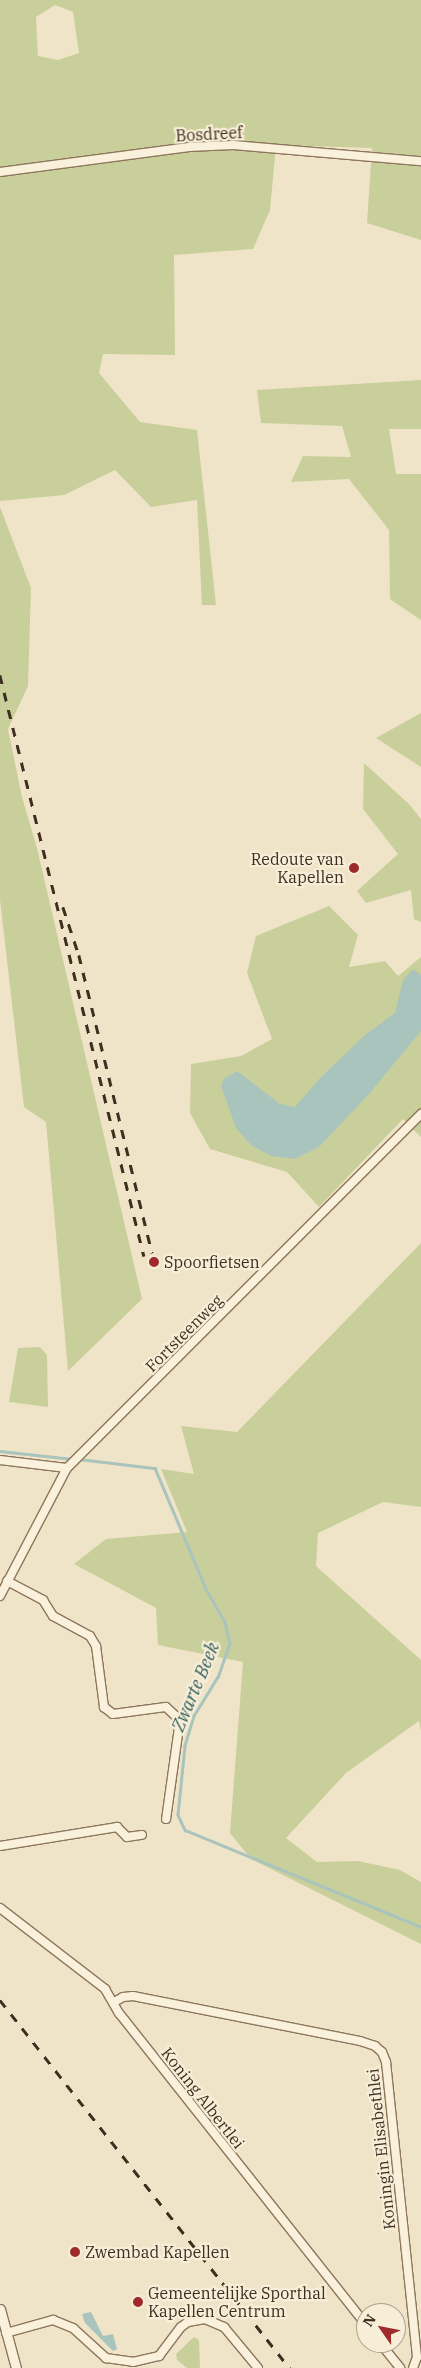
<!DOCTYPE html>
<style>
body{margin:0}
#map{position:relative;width:421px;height:2368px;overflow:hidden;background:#f0e4c8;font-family:"IBM Plex Serif",serif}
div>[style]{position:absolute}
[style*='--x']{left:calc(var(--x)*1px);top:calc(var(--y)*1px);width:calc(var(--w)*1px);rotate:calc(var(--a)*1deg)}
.green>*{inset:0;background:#c9cf9b}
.water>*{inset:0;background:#a9c4bc}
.stream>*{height:2.5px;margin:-1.25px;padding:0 1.25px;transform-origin:1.25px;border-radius:1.25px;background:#a9c4bc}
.roads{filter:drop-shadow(1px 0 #8d765c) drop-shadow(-1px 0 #8d765c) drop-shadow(0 1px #8d765c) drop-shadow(0 -1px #8d765c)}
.minor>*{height:8px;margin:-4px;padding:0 4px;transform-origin:4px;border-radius:4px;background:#faf1dc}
.tertiary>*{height:9px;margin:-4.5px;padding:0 4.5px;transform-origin:4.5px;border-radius:4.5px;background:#faf1dc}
.rail>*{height:2.5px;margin-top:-1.25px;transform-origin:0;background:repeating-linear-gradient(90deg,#3d2e20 0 9px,transparent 0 18px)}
.dots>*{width:14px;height:14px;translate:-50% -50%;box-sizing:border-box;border:2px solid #f7eed8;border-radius:50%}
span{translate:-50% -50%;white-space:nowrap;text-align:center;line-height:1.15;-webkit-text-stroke:4.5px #f7eed8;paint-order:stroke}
.street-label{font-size:16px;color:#3d2e20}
.poi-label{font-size:16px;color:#3d2e20}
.right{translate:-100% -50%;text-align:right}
.left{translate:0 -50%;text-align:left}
.water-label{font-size:18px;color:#2f5d5a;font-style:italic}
.north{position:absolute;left:356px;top:2303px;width:50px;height:50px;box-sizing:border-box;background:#f7eed8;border:1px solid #ada18e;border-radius:50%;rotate:303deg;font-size:14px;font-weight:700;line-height:20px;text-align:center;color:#3d2e20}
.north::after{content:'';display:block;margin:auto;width:18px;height:22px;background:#9e2a2b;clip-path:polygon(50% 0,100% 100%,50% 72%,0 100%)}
</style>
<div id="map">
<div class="green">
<i style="clip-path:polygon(evenodd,0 0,421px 0,421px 240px,367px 223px,372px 148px,276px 145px,270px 210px,253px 249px,174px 255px,175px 355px,103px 354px,99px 373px,140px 422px,197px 430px,216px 605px,202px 605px,197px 500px,151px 507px,115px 470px,64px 495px,0 501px,0 0,55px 5px,73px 12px,79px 53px,58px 60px,38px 56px,36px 17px,55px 5px)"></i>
<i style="clip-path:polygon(421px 380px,421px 429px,389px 429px,396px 474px,421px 474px,421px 620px,390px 599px,389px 530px,349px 479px,291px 482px,303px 456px,351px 457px,342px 426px,261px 423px,257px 390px)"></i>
<i style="clip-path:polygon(0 507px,31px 588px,28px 686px,8px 729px,22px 797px,37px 848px,142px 1299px,68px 1371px,46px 1122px,24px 1107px,0 900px)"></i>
<i style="clip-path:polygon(421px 713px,421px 767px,376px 738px)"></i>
<i style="clip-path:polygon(364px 763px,409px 804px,421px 819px,421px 922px,414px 919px,411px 890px,366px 903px,357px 891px,398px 854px,363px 809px)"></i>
<i style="clip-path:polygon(329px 906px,358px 935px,349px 967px,385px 961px,398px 976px,421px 957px,421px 1137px,403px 1119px,319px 1207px,287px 1172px,210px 1149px,190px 1113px,191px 1064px,241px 1056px,272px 1039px,247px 973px,256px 936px)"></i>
<i style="clip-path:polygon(421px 1243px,421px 1507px,383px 1502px,318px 1533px,316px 1566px,421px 1660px,421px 1731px,419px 1721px,346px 1773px,286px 1838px,317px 1862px,358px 1861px,400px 1870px,421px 1882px,421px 1944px,251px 1859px,230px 1833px,243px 1662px,158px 1645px,156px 1608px,74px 1564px,106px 1539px,187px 1532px,161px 1469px,194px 1474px,181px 1426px,237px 1432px)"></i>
<i style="clip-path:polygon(40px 1347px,47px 1355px,48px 1407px,9px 1402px,18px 1348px)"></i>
<i style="clip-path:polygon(194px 2337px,199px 2340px,200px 2368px,187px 2368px,177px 2360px,176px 2354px)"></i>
</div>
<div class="water">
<i style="clip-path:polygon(413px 969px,421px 975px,421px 1031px,369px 1094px,319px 1147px,295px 1159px,271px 1156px,251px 1145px,236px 1128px,221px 1086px,224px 1079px,237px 1071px,280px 1104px,295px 1107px,320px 1078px,365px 1035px,395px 1013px,403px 980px)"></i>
<i style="clip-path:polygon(91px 2312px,103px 2336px,113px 2334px,117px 2349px,113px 2351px,85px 2323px,82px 2314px)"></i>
</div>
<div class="stream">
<i style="--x:0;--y:1451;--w:73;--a:6.3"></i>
<i style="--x:79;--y:1459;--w:77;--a:6.8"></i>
<i style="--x:155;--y:1468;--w:131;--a:67.1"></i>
<i style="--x:206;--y:1589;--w:38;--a:60"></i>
<i style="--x:225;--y:1622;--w:22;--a:77"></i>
<i style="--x:230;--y:1643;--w:36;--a:109"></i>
<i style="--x:218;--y:1677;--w:46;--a:121.6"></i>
<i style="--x:194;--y:1716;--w:31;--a:107"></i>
<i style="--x:185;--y:1746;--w:69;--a:95.8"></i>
<i style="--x:178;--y:1815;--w:17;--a:65"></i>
<i style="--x:185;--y:1830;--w:255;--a:22.3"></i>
</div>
<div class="roads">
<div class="minor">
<i style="--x:0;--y:172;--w:191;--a:-7.5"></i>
<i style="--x:189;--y:147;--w:44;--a:-2.6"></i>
<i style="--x:233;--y:145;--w:189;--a:4.9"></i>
<i style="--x:0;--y:1460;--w:67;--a:6.8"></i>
<i style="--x:7;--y:1581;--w:41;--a:27.8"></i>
<i style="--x:43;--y:1600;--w:19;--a:58"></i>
<i style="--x:53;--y:1616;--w:42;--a:28.4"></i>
<i style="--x:90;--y:1636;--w:12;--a:59"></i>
<i style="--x:96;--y:1646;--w:62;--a:82.5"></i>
<i style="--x:104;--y:1707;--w:11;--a:38"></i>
<i style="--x:113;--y:1714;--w:53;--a:-7.5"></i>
<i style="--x:166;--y:1707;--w:19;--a:43"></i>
<i style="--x:180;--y:1720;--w:100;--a:98"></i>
<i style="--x:0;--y:1596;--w:144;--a:-62.4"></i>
<i style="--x:67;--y:1468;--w:501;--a:-45"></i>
<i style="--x:0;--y:1846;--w:119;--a:-9.2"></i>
<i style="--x:117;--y:1827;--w:14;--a:45"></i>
<i style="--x:127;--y:1837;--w:15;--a:-8"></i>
<i style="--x:0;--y:1908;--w:133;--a:37.6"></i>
<i style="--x:105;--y:1989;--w:28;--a:60"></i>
<i style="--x:119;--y:2013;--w:398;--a:51.6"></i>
<i style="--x:114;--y:2002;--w:10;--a:-29"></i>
<i style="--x:123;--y:1997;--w:10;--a:-6"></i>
<i style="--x:133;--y:1996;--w:231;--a:11.2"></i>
<i style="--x:360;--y:2041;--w:16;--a:18"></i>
<i style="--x:375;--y:2046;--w:9;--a:41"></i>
<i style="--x:382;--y:2052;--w:11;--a:68"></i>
<i style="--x:386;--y:2062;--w:297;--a:84"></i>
<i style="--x:417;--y:2357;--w:12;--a:110"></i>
<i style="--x:6;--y:2333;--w:49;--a:-15.5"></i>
<i style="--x:53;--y:2320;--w:22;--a:22"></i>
<i style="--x:73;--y:2328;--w:45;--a:42.3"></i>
<i style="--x:106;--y:2358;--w:27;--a:8"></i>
<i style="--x:133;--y:2362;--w:27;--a:-13"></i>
<i style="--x:159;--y:2356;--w:36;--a:-53"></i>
<i style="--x:181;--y:2327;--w:9;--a:-36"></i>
<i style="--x:188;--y:2322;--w:17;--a:-10"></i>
<i style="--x:205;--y:2319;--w:21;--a:23"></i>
<i style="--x:224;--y:2327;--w:53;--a:50.3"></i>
<i style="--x:380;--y:2343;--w:32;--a:51"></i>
</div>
<div class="tertiary">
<i style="--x:0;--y:2309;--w:61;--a:74.8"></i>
</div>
</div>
<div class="rail">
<i style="--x:0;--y:675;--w:599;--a:76.08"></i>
<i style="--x:63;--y:907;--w:51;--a:71.6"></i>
<i style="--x:79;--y:955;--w:307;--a:76.2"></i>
<i style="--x:0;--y:2000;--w:469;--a:51.8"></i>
</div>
<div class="dots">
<i style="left:354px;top:868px;background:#9e2a2b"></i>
<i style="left:154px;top:1262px;background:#9e2a2b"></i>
<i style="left:75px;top:2252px;background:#9e2a2b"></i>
<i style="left:138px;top:2302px;background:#9e2a2b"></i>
</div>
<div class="street-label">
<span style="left:209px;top:134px;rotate:-3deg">Bosdreef</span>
<span style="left:184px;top:1333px;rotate:-45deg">Fortsteenweg</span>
<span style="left:203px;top:2098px;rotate:52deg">Koning Albertlei</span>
<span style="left:381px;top:2149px;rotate:-96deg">Koningin Elisabethlei</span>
</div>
<div class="poi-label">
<span class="right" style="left:344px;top:868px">Redoute van<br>Kapellen</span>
<span class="left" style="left:164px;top:1262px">Spoorfietsen</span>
<span class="left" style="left:85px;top:2252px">Zwembad Kapellen</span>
<span class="left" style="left:148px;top:2302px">Gemeentelijke Sporthal<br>Kapellen Centrum</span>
</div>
<div class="water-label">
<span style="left:196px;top:1687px;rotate:-67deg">Zwarte Beek</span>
</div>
<div class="north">N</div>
</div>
